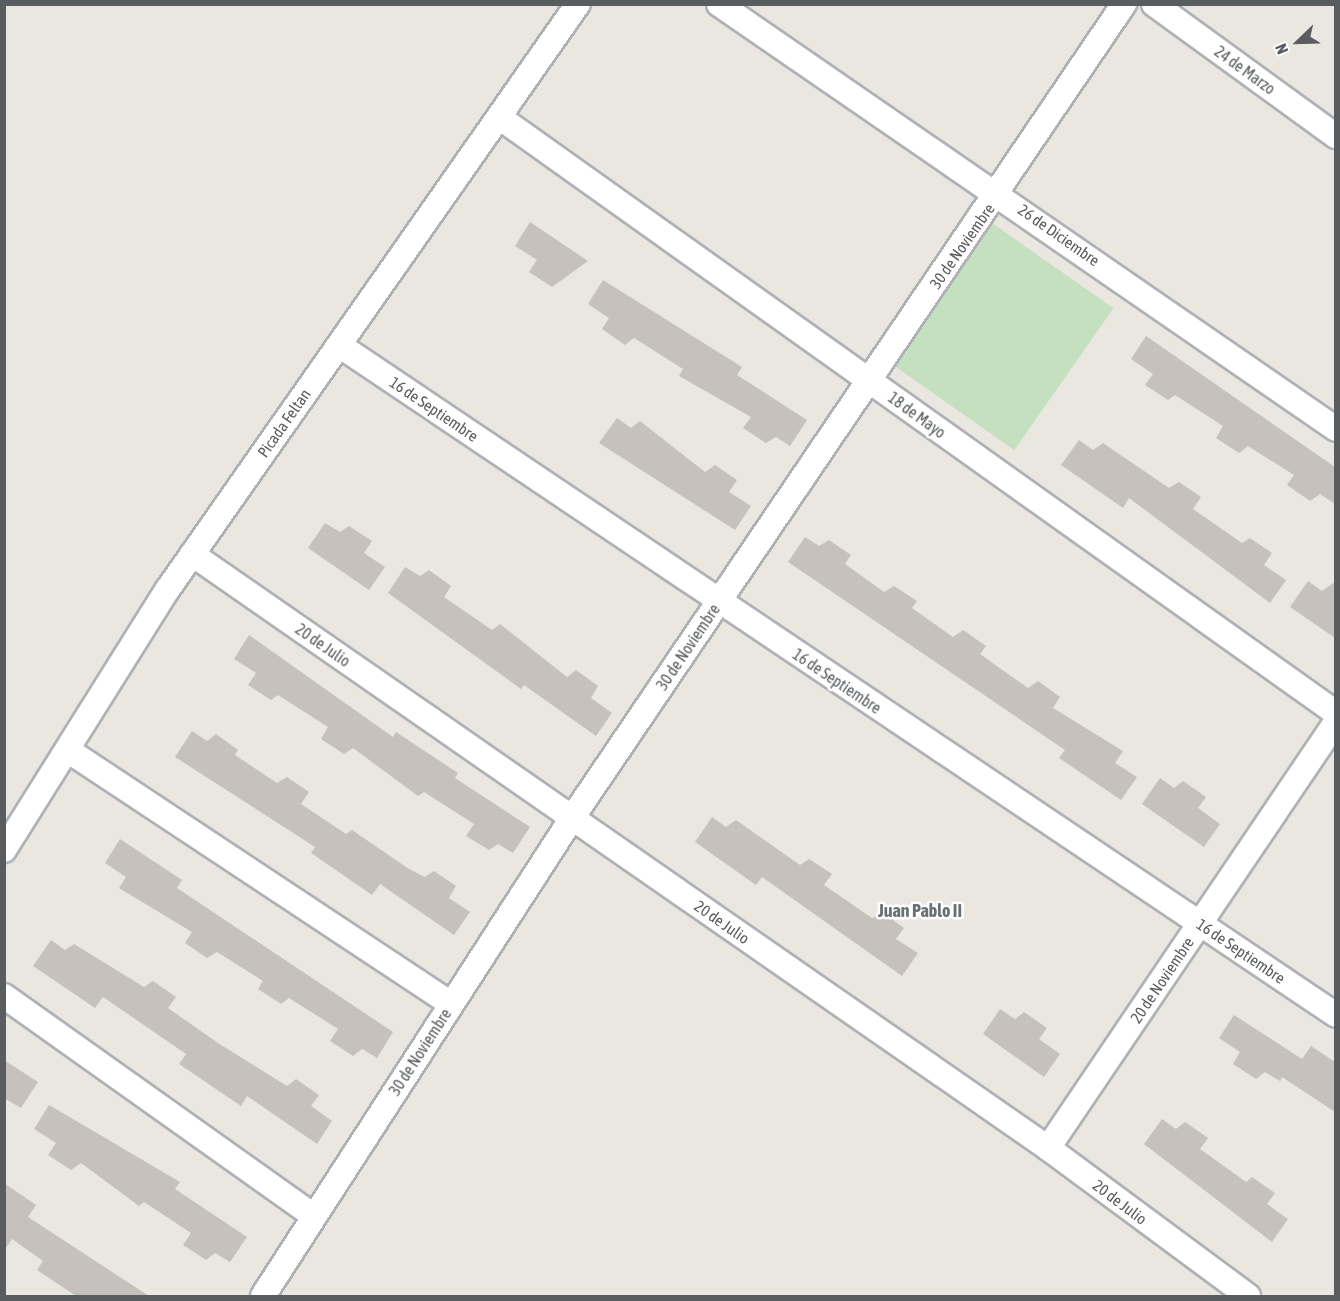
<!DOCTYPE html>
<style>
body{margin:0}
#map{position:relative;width:1340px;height:1301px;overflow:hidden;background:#eae6e0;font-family:"Asap Condensed",sans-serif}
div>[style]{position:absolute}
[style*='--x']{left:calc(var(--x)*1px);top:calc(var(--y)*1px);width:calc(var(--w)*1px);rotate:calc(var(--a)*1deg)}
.green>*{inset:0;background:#c5e0bf;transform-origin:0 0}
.building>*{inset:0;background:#c6c1bd}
.roads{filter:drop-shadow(2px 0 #aeb2b5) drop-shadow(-2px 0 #aeb2b5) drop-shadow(0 2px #aeb2b5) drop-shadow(0 -2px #aeb2b5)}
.minor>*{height:24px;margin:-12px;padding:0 12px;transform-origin:12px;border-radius:12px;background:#fff}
span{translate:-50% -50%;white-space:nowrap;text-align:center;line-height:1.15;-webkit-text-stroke:5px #fff;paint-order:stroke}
.street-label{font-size:16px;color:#595d60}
.neighbourhood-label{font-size:18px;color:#6a6f72;font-weight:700}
.frame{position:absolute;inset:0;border:6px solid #595d60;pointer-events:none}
.north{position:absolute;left:1268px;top:12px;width:60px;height:60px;-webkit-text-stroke:4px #fff;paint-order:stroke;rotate:247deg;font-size:16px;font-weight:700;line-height:24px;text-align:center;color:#595d60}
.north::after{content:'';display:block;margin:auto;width:21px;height:27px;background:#595d60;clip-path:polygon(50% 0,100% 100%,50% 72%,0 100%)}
</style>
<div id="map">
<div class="green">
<i style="left:989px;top:221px;width:152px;height:173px;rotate:35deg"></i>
</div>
<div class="building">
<i style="clip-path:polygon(530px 222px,588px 261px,552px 287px,529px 272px,537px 260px,515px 246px)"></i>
<i style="clip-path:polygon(603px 280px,742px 367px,737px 375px,807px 420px,790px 446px,776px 437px,766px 443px,743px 428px,751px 417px,679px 376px,683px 369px,634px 338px,625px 345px,602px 329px,609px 318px,588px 304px)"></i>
<i style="clip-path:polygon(1146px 336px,1335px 467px,1335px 504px,1320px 494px,1310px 501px,1287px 485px,1294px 475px,1248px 446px,1239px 453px,1216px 438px,1223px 426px,1175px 395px,1168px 400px,1145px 385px,1153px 374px,1131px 359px)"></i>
<i style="clip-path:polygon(617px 418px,631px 428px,640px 421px,705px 472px,715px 465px,737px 480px,729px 492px,751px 506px,735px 530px,599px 443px)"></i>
<i style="clip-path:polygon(1079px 440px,1093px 450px,1103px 443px,1169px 488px,1179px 482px,1201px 497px,1193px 509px,1242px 543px,1250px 538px,1272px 553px,1264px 565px,1286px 580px,1270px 603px,1129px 498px,1123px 508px,1061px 465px)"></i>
<i style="clip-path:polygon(325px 523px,340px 532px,349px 526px,372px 541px,364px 553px,385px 567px,369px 590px,308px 548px)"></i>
<i style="clip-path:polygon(805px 537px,819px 546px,829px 540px,851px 555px,845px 564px,884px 592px,894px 586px,917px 601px,912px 608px,953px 637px,963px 630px,986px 646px,980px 654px,1028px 688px,1038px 681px,1060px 697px,1053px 708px,1123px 751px,1115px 763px,1137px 777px,1121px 800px,1059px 758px,1065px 750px,788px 562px)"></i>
<i style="clip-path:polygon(405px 567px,420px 576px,429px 570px,451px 586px,444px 597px,492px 630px,500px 624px,567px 677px,576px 670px,598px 686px,591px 698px,612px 713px,596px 736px,524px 685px,521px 689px,388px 593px)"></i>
<i style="clip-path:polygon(1308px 581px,1322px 591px,1335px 582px,1335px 638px,1290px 607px)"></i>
<i style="clip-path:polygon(249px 635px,393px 737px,396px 732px,458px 773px,455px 778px,530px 827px,513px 853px,498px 844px,489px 850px,466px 836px,474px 824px,424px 792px,418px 796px,353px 748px,344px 754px,321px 739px,328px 727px,278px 695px,271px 700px,248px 685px,256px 673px,234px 659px)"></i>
<i style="clip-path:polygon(192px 731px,207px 741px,216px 734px,238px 750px,235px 755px,277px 783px,287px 777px,309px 792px,301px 804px,346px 834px,352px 830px,409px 869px,425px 877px,434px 871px,456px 886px,449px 898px,470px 912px,454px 935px,380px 884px,372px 895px,311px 853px,315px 847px,175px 757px)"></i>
<i style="clip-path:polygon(1160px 778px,1174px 788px,1183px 781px,1206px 797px,1198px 808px,1220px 824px,1204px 847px,1142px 804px)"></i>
<i style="clip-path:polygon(712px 817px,726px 827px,736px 820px,800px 865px,809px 859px,832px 874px,824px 885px,872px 918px,882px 912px,904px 928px,896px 939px,918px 953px,902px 976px,762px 877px,756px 885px,695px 842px)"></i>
<i style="clip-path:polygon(120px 839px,182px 880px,177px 888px,393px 1032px,377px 1058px,362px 1049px,353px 1056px,330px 1041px,338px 1029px,289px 998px,281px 1004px,258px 989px,263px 981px,217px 952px,207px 958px,185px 943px,192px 932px,119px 888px,126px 877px,105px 863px)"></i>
<i style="clip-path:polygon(51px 940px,65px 950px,74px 944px,144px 987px,153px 981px,176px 997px,168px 1008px,218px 1043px,287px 1086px,296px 1079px,319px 1095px,311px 1106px,332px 1121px,317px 1144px,247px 1096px,241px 1106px,179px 1064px,186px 1054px,103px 997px,95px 1008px,33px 966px)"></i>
<i style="clip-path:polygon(1000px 1009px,1015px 1019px,1024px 1012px,1047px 1028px,1039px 1039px,1060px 1054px,1044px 1077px,983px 1034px)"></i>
<i style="clip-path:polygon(1234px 1015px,1302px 1059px,1311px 1046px,1335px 1062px,1335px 1112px,1282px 1077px,1280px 1081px,1265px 1072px,1256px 1079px,1233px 1064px,1240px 1052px,1219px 1038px)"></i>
<i style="clip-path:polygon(4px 1060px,38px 1082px,21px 1108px,4px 1098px)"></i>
<i style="clip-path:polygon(49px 1105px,180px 1182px,175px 1189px,247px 1237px,230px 1262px,215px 1253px,206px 1260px,183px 1245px,191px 1233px,144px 1202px,139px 1206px,81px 1163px,71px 1170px,48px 1155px,56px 1143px,34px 1129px)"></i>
<i style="clip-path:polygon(1162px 1119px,1176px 1129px,1185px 1122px,1208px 1138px,1200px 1149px,1246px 1182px,1252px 1177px,1275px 1193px,1267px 1204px,1288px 1219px,1272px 1242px,1144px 1144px)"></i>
<i style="clip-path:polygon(4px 1183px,36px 1205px,28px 1217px,149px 1296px,76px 1296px,37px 1270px,43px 1261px,12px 1239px,4px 1251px)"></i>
</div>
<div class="roads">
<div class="minor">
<i style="--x:719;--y:4;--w:749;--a:34.56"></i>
<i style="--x:1154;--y:4;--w:225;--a:36"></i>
<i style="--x:499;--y:117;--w:1028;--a:35.45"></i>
<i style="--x:339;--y:345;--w:1201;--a:33.9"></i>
<i style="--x:192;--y:554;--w:1042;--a:34.76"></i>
<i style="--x:1048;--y:1148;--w:249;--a:36.5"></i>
<i style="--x:69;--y:751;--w:458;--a:33.5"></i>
<i style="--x:4;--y:850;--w:308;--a:-57.9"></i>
<i style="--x:168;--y:589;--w:714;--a:-54.98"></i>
<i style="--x:4;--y:996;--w:380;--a:35.4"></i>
<i style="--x:1048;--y:1148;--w:514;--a:-55.94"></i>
<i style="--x:263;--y:1296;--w:569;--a:-57.12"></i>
<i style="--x:572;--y:818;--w:984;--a:-55.86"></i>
</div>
</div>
<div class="street-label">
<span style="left:1245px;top:70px;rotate:36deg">24 de Marzo</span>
<span style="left:1059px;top:235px;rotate:35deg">26 de Diciembre</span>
<span style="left:962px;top:246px;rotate:-55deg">30 de Noviembre</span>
<span style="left:434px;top:409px;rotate:34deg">16 de Septiembre</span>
<span style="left:917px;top:415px;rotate:36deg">18 de Mayo</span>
<span style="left:284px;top:423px;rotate:-55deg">Picada Feltan</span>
<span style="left:323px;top:645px;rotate:35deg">20 de Julio</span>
<span style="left:688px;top:647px;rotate:-56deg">30 de Noviembre</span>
<span style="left:837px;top:681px;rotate:34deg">16 de Septiembre</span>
<span style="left:722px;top:922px;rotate:35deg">20 de Julio</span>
<span style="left:1241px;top:951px;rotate:34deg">16 de Septiembre</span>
<span style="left:1162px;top:980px;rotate:-56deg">20 de Noviembre</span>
<span style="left:420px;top:1052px;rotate:-57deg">30 de Noviembre</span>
<span style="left:1120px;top:1202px;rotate:37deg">20 de Julio</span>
</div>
<div class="neighbourhood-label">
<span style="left:920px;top:911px">Juan Pablo II</span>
</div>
<div class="frame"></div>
<div class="north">N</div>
</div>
